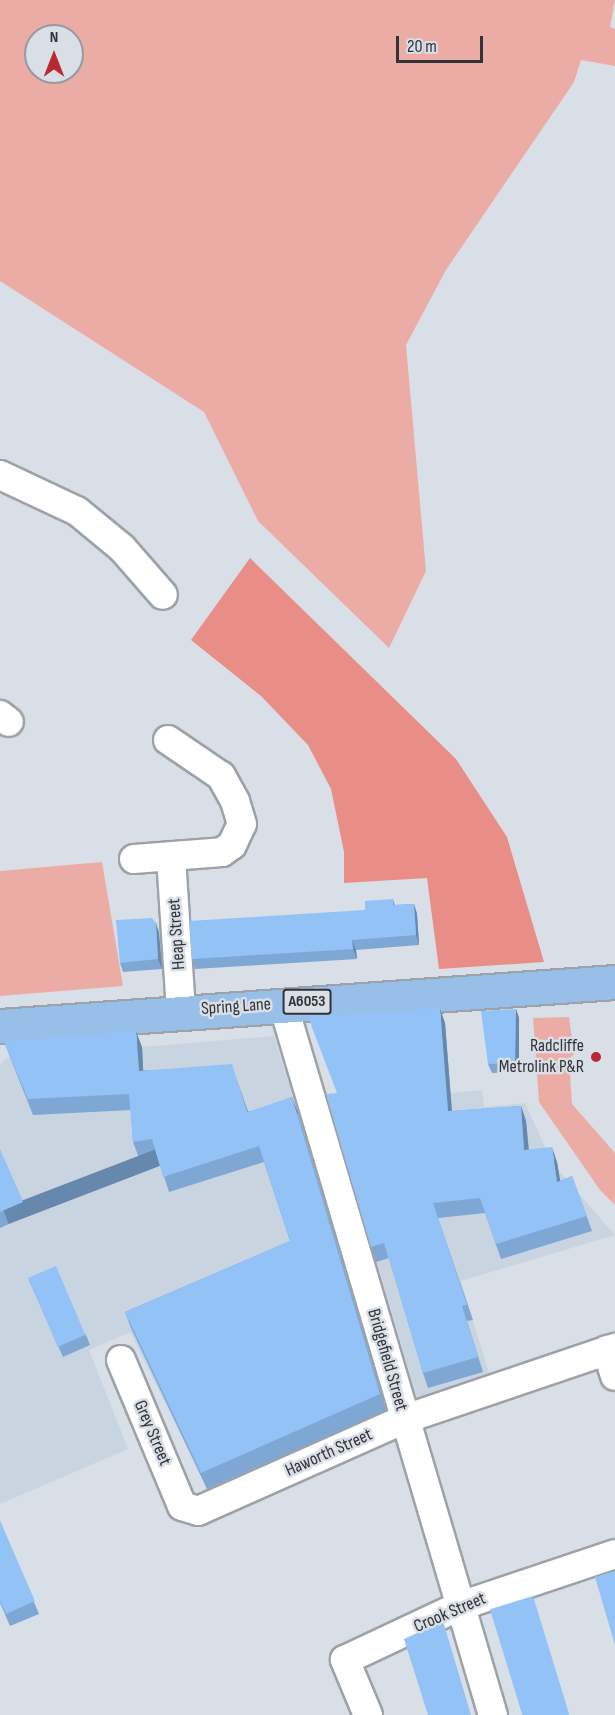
<!DOCTYPE html>
<style>
body{margin:0}
#map{position:relative;width:615px;height:1715px;overflow:hidden;background:#d9dfe6;font-family:"Sofia Sans Condensed",sans-serif}
div>[style]{position:absolute}
[style*='--x']{left:calc(var(--x)*1px);top:calc(var(--y)*1px);width:calc(var(--w)*1px);rotate:calc(var(--a)*1deg)}
.built>*{inset:0;background:#c8d4e0}
.green>*{inset:0;background:#ecaca6}
.forest>*{inset:0;background:#e98e87}
.roads{filter:drop-shadow(2px 0 #9ca2a8) drop-shadow(-2px 0 #9ca2a8) drop-shadow(0 2px #9ca2a8) drop-shadow(0 -2px #9ca2a8)}
.street>*{height:28px;margin:-14px;padding:0 14px;transform-origin:14px;border-radius:14px;background:#fff}
.primary>*{height:33px;margin:-16.5px;padding:0 16.5px;transform-origin:16.5px;border-radius:16.5px;background:#98bfe8}
.wall>*{inset:0;background:#7ea7d4}
.shaded-wall>*{inset:0;background:#6688ac;transform-origin:0 0}
.building>*{inset:0;background:#92c2f6;transform-origin:0 0}
.dots>*{width:16px;height:16px;translate:-50% -50%;box-sizing:border-box;border:3px solid #d9dfe6;border-radius:50%}
span{translate:-50% -50%;white-space:nowrap;text-align:center;line-height:1.15;-webkit-text-stroke:5px #d9dfe6;paint-order:stroke}
.shield-label span{padding:2px 4px;background:#d9dfe6;border:2px solid;border-radius:4px;-webkit-text-stroke-width:0}
.shield-label{font-size:16px;color:#313336;font-weight:700}
.street-label{font-size:18px;color:#313336}
.poi-label{font-size:18px;color:#313336}
.right{translate:-100% -50%;text-align:right}
.north{position:absolute;left:24px;top:24px;width:60px;height:60px;box-sizing:border-box;background:#d9dfe6;border:2px solid #969aa0;border-radius:50%;rotate:0deg;font-size:16px;font-weight:700;line-height:24px;text-align:center;color:#313336}
.north::after{content:'';display:block;margin:auto;width:21px;height:27px;background:#b9292f;clip-path:polygon(50% 0,100% 100%,50% 72%,0 100%)}
.scale{position:absolute;left:396px;top:36px;width:87px;height:27px;box-sizing:border-box;border:3px solid #313336;border-top:0;padding-left:8px;font-size:18px;line-height:21px;white-space:nowrap;color:#313336;-webkit-text-stroke:4px #d9dfe6;paint-order:stroke}
</style>
<div id="map">
<div class="built">
<i style="clip-path:polygon(274px 1036px,389px 1409px,208px 1490px,130px 1332px,89px 1350px,128px 1449px,0 1504px,0 1064px,7px 1058px)"></i>
<i style="clip-path:polygon(482px 1090px,484px 1107px,525px 1103px,553px 1164px,615px 1235px,461px 1281px,491px 1380px,418px 1401px,331px 1105px)"></i>
</div>
<div class="green">
<i style="clip-path:polygon(evenodd,0 0,615px 0,610px 27px,615px 29px,615px 66px,581px 60px,574px 82px,446px 270px,406px 345px,426px 571px,389px 648px,258px 521px,204px 412px,0 281px,0 0,36px 36px,72px 36px,72px 72px,36px 72px,36px 36px)"></i>
<i style="clip-path:polygon(102px 862px,123px 986px,0 996px,0 871px)"></i>
<i style="clip-path:polygon(569px 1017px,574px 1054px,569px 1059px,572px 1104px,615px 1153px,615px 1205px,600px 1190px,539px 1102px,533px 1018px)"></i>
</div>
<div class="forest">
<i style="clip-path:polygon(250px 558px,456px 759px,507px 837px,544px 962px,439px 969px,427px 878px,344px 883px,344px 852px,331px 789px,308px 745px,261px 696px,191px 640px)"></i>
</div>
<div class="roads">
<div class="street">
<i style="--x:0;--y:475;--w:85;--a:25.1"></i>
<i style="--x:77;--y:511;--w:58;--a:39.4"></i>
<i style="--x:122;--y:548;--w:62;--a:48.9"></i>
<i style="--x:0;--y:715;--w:11;--a:38"></i>
<i style="--x:171;--y:857;--w:154;--a:86.3"></i>
<i style="--x:134;--y:859;--w:88;--a:-4.5"></i>
<i style="--x:222;--y:852;--w:12;--a:-35"></i>
<i style="--x:232;--y:845;--w:23;--a:-65"></i>
<i style="--x:242;--y:824;--w:24;--a:-107"></i>
<i style="--x:235;--y:801;--w:29;--a:-119"></i>
<i style="--x:221;--y:776;--w:64;--a:-145.8"></i>
<i style="--x:283;--y:1004;--w:741;--a:73.55"></i>
<i style="--x:607;--y:1350;--w:27;--a:73"></i>
<i style="--x:121;--y:1360;--w:158;--a:67.3"></i>
<i style="--x:182;--y:1506;--w:17;--a:17"></i>
<i style="--x:198;--y:1511;--w:227;--a:-24"></i>
<i style="--x:405;--y:1419;--w:222;--a:-18.7"></i>
<i style="--x:368;--y:1715;--w:60;--a:-112.7"></i>
<i style="--x:345;--y:1660;--w:127;--a:-25.2"></i>
<i style="--x:460;--y:1606;--w:163;--a:-18.5"></i>
</div>
<div class="primary">
<i style="--x:0;--y:1026;--w:617;--a:-4.09"></i>
</div>
</div>
<div class="wall">
<i style="clip-path:polygon(393px 899px,395px 905px,414px 904px,417px 914px,419px 945px,356px 950px,357px 959px,195px 969px,192px 959px,365px 910px)"></i>
<i style="clip-path:polygon(156px 923px,159px 933px,162px 969px,123px 972px,120px 963px)"></i>
<i style="clip-path:polygon(516px 1009px,519px 1018px,519px 1072px,492px 1073px,488px 1064px)"></i>
<i style="clip-path:polygon(445px 1023px,452px 1111px,521px 1106px,526px 1121px,529px 1150px,557px 1162px,560px 1181px,572px 1176px,592px 1231px,501px 1259px,485px 1213px,438px 1218px,473px 1320px,467px 1321px,483px 1372px,428px 1388px,423px 1373px,389px 1258px,376px 1262px,371px 1247px,337px 1093px)"></i>
<i style="clip-path:polygon(4px 1042px,142px 1047px,143px 1070px,237px 1080px,248px 1111px,298px 1113px,386px 1410px,207px 1489px,131px 1328px,125px 1312px,290px 1241px,264px 1162px,169px 1192px,157px 1155px,139px 1158px,133px 1142px,131px 1110px,33px 1115px)"></i>
<i style="clip-path:polygon(0 1150px,23px 1202px,28px 1215px,0 1228px)"></i>
<i style="clip-path:polygon(28px 1278px,86px 1335px,90px 1345px,63px 1357px)"></i>
<i style="clip-path:polygon(0 1521px,39px 1614px,10px 1626px,0 1603px)"></i>
</div>
<div class="shaded-wall">
<i style="clip-path:polygon(414px 904px,417px 914px,419px 945px,416px 935px)"></i>
<i style="clip-path:polygon(156px 923px,159px 933px,162px 969px,158px 959px)"></i>
<i style="clip-path:polygon(352px 940px,356px 950px,357px 959px,353px 949px)"></i>
<i style="clip-path:polygon(440px 1008px,445px 1023px,453px 1126px,448px 1111px)"></i>
<i style="clip-path:polygon(516px 1009px,519px 1018px,519px 1072px,515px 1063px)"></i>
<i style="clip-path:polygon(136px 1031px,142px 1047px,144px 1087px,139px 1071px)"></i>
<i style="left:292px;top:1097px;width:17px;height:310px;rotate:69deg"></i>
<i style="clip-path:polygon(521px 1106px,526px 1121px,530px 1165px,524px 1150px)"></i>
<i style="clip-path:polygon(552px 1147px,557px 1162px,563px 1197px,557px 1182px)"></i>
</div>
<div class="building">
<i style="clip-path:polygon(393px 899px,393px 905px,414px 904px,416px 935px,352px 940px,353px 949px,192px 959px,189px 921px,365px 910px,365px 901px)"></i>
<i style="clip-path:polygon(152px 918px,156px 923px,158px 959px,120px 963px,116px 920px)"></i>
<i style="clip-path:polygon(440px 1008px,448px 1111px,521px 1106px,524px 1150px,552px 1147px,557px 1182px,572px 1176px,587px 1216px,496px 1244px,480px 1198px,433px 1203px,467px 1305px,462px 1306px,478px 1357px,423px 1373px,384px 1243px,371px 1247px,326px 1094px,337px 1093px,308px 1017px)"></i>
<i style="clip-path:polygon(516px 1009px,515px 1063px,488px 1064px,481px 1011px)"></i>
<i style="clip-path:polygon(136px 1031px,139px 1071px,232px 1064px,247px 1112px,292px 1097px,380px 1394px,201px 1473px,125px 1312px,290px 1241px,259px 1146px,163px 1177px,152px 1139px,133px 1142px,129px 1094px,28px 1099px,4px 1042px)"></i>
<i style="clip-path:polygon(0 1150px,23px 1202px,0 1212px)"></i>
<i style="left:56px;top:1266px;width:75px;height:30px;rotate:67deg"></i>
<i style="clip-path:polygon(0 1521px,35px 1601px,6px 1614px,0 1601px)"></i>
<i style="clip-path:polygon(615px 1571px,615px 1645px,595px 1577px)"></i>
<i style="left:533px;top:1596px;width:124px;height:45px;rotate:73deg"></i>
<i style="clip-path:polygon(443px 1621px,471px 1715px,428px 1715px,404px 1639px)"></i>
</div>
<div class="dots">
<i style="left:596px;top:1057px;background:#b9292f"></i>
</div>
<div class="shield-label">
<span style="left:307px;top:1002px">A6053</span>
</div>
<div class="street-label">
<span style="left:177px;top:934px;rotate:-94deg">Heap Street</span>
<span style="left:236px;top:1007px;rotate:-4deg">Spring Lane</span>
<span style="left:387px;top:1360px;rotate:74deg">Bridgefield Street</span>
<span style="left:152px;top:1433px;rotate:67deg">Grey Street</span>
<span style="left:329px;top:1453px;rotate:-24deg">Haworth Street</span>
<span style="left:450px;top:1613px;rotate:-23deg">Crook Street</span>
</div>
<div class="poi-label">
<span class="right" style="left:584px;top:1057px">Radcliffe<br>Metrolink P&amp;R</span>
</div>
<div class="north">N</div>
<div class="scale">20 m</div>
</div>
